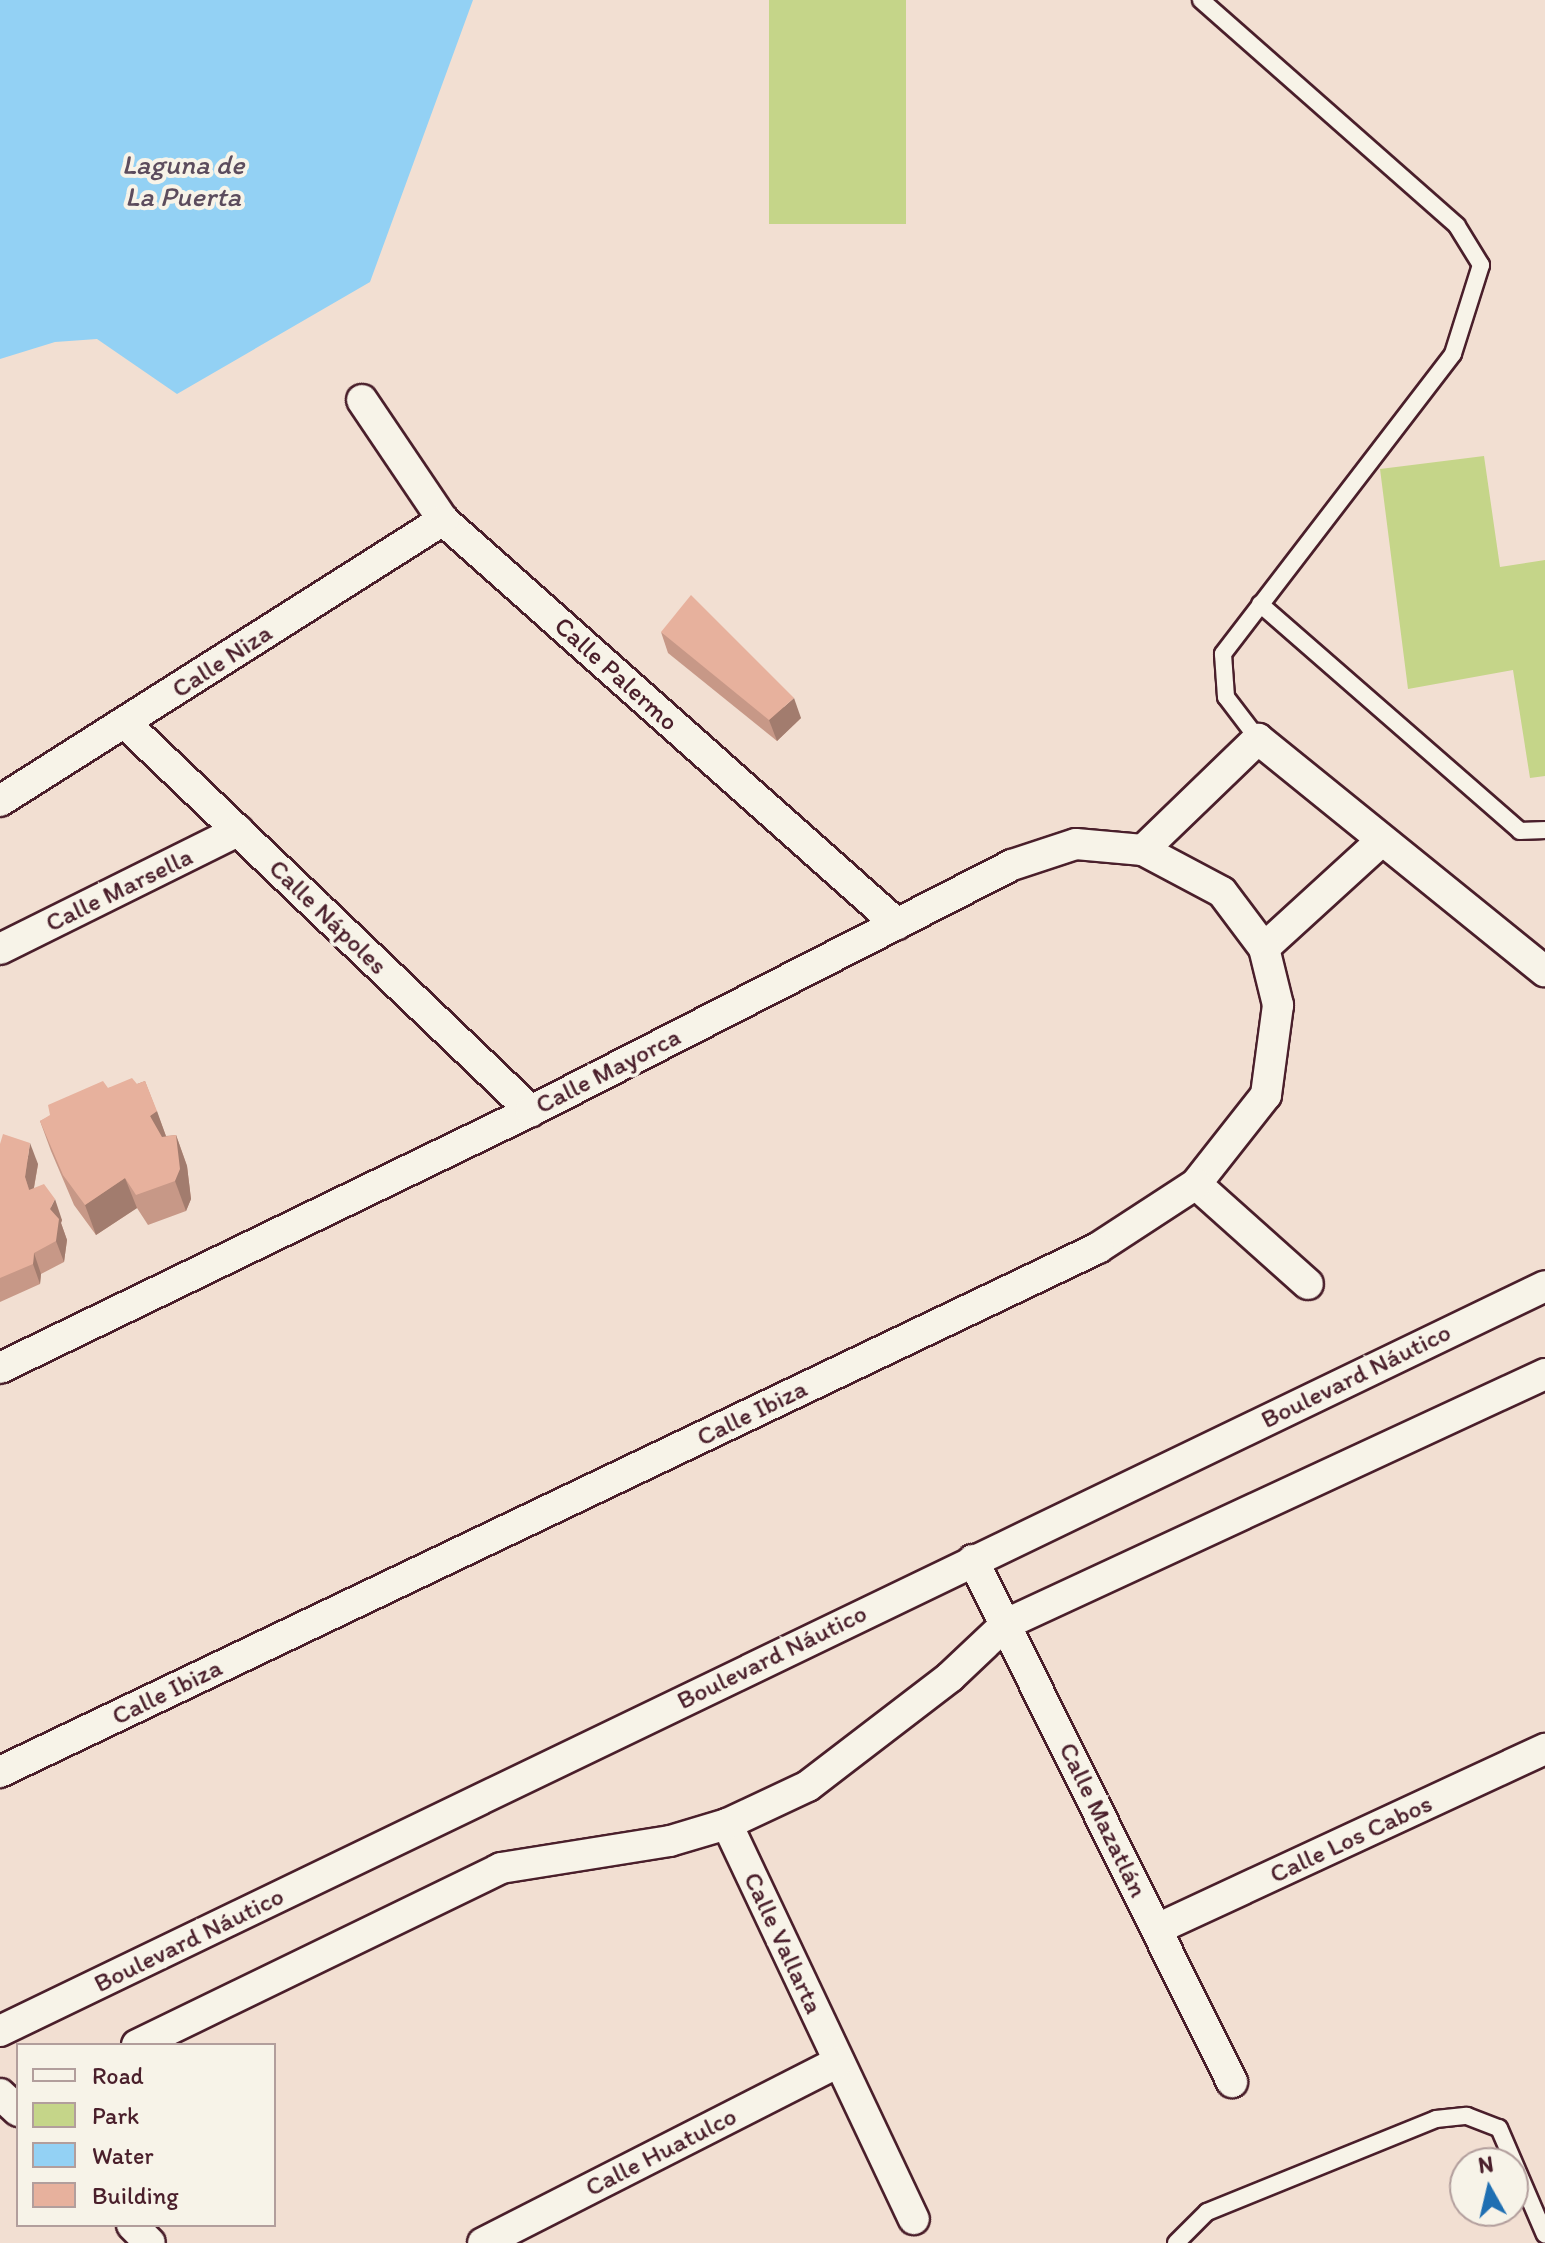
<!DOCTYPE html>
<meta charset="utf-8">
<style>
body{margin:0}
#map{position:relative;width:1545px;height:2243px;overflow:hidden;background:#f2dfd2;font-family:Itim,sans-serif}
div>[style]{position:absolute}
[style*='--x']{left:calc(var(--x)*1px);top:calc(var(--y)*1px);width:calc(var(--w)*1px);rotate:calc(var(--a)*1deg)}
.green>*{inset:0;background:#c5d589;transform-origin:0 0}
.water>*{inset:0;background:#93d1f4}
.roads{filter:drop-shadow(2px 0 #4a1f2b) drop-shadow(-2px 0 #4a1f2b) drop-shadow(0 2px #4a1f2b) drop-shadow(0 -2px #4a1f2b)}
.lane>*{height:16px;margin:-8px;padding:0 8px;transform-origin:8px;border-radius:8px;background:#f7f3e8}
.street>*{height:30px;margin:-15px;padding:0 15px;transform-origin:15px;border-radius:15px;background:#f7f3e8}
.wall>*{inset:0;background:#c79887}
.shaded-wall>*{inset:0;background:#a27c6e}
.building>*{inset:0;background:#e7b19d}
span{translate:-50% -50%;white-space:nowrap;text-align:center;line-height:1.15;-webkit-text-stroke:8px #f7f3e8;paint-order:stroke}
.street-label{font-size:26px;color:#4a1f2b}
.water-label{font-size:28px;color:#5c4c5d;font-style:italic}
.legend{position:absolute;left:16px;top:2043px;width:260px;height:184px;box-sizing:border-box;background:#f7f3e8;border:2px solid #b29e9c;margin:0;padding:10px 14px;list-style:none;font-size:24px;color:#4a1f2b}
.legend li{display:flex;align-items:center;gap:16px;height:40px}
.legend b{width:40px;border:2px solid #b29e9c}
.north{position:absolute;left:1449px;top:2147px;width:80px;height:80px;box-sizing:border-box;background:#f7f3e8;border:2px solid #b29e9c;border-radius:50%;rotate:352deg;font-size:22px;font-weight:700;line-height:32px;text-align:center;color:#4a1f2b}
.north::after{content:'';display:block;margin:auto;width:28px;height:36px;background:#1f6fb2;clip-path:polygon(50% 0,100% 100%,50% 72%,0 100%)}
</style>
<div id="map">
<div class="green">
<i style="left:769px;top:0;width:137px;height:224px"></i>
<i style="clip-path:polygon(1484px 456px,1500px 567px,1545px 560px,1545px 776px,1530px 778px,1513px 670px,1408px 689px,1380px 469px)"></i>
</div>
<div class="water">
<i style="clip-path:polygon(0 0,473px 0,370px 282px,177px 394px,97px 339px,55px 342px,0 359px)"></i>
</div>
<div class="roads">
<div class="lane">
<i style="--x:1201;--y:0;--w:341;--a:41.4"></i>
<i style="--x:1457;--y:226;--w:46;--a:58.4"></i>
<i style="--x:1481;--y:265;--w:93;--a:107.5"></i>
<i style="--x:1453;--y:354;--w:378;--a:127.5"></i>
<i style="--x:1223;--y:654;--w:43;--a:86"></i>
<i style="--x:1226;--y:697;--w:53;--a:52.7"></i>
<i style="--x:1260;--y:604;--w:345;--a:41.1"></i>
<i style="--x:1520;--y:831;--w:25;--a:-2"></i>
<i style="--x:1176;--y:2243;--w:44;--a:-45"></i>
<i style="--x:1207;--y:2212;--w:247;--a:-22.1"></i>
<i style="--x:1436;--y:2119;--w:31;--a:-6"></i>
<i style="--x:1467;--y:2116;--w:34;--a:21"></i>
<i style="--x:1499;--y:2128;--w:116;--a:66.7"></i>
</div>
<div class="street">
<i style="--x:362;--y:400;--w:145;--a:56"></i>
<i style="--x:443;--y:520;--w:608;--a:41.66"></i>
<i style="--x:125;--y:723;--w:562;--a:43.7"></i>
<i style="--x:0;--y:801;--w:525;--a:-32.39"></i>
<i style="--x:1143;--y:850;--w:160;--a:-44"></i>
<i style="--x:1258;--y:739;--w:369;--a:39"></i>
<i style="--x:1264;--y:948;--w:157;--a:-42.4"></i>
<i style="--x:0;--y:949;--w:266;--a:-26.4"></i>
<i style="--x:1196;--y:1184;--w:150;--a:41.8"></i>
<i style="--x:0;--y:1368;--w:590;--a:-25.83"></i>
<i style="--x:531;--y:1111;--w:540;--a:-27.09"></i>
<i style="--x:1012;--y:865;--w:67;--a:-18.2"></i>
<i style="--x:1076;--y:844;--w:67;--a:5.1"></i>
<i style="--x:1143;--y:850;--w:89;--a:28"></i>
<i style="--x:1222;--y:892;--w:70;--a:53.1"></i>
<i style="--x:1264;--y:948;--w:59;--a:76.2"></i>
<i style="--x:1278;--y:1005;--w:91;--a:97.6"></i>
<i style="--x:1266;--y:1095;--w:113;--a:128.2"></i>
<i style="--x:1196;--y:1184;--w:117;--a:146.9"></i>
<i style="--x:1098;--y:1248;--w:1217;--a:154.49"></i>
<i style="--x:973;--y:1560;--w:583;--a:63.61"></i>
<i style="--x:727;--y:1824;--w:437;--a:64.7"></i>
<i style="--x:1157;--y:1929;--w:428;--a:-24.9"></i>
<i style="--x:0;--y:2031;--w:1715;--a:-25.74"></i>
<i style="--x:137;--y:2045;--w:405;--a:-25.9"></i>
<i style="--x:501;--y:1868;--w:171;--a:-9.1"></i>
<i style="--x:670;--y:1841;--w:59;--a:-16.6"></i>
<i style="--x:727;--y:1824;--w:89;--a:-25.1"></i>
<i style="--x:808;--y:1786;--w:179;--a:-37.5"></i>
<i style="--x:950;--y:1677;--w:77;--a:-43.4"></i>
<i style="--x:1006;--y:1624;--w:594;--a:-24.88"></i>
<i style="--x:0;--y:2094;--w:25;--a:43"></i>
<i style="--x:132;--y:2225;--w:25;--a:45"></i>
<i style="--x:483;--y:2243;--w:399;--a:-27"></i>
</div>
</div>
<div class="wall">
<i style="clip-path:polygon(661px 632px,801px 718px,777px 741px,668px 653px)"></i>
<i style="clip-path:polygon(145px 1081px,166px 1136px,176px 1135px,187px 1166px,191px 1199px,186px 1211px,148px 1225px,137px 1208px,96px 1235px,74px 1205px,51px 1151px,40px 1121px,108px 1088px,137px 1084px)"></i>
<i style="clip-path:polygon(0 1144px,38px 1164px,34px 1188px,62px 1220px,61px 1223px,67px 1240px,64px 1262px,41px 1274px,40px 1284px,0 1302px)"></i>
</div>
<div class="shaded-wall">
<i style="clip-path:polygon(794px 698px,801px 718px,777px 741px,769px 720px)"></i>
<i style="clip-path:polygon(157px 1111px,168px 1142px,161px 1146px,150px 1116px)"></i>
<i style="clip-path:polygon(176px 1135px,187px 1166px,191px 1199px,186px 1211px,175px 1181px)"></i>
<i style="clip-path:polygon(30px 1143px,38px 1164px,32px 1198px,25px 1177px)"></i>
<i style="clip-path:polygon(125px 1178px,137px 1208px,96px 1235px,85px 1205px)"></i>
<i style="clip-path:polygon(55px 1199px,62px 1220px,61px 1223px,67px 1240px,64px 1262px,56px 1241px,50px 1209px)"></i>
<i style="clip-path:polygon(34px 1253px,41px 1274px,40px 1284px,33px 1264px)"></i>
</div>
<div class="building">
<i style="clip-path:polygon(691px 595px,794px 698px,769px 720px,661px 632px)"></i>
<i style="clip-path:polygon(132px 1078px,137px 1084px,145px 1081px,157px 1111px,150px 1116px,162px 1137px,176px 1135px,180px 1169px,175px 1181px,136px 1195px,125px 1178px,85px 1205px,63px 1175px,40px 1121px,50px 1115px,48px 1105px,103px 1081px,108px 1088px)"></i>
<i style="clip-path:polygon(3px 1134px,30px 1143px,25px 1177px,29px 1190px,44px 1184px,55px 1199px,50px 1209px,59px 1219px,56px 1241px,34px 1253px,33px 1264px,0 1278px,0 1144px)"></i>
</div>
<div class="street-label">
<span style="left:222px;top:661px;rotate:-33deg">Calle Niza</span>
<span style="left:616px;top:674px;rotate:42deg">Calle Palermo</span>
<span style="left:119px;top:890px;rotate:-26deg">Calle Marsella</span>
<span style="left:328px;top:917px;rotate:44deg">Calle Nápoles</span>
<span style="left:608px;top:1071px;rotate:-27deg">Calle Mayorca</span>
<span style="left:1356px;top:1376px;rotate:-26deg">Boulevard Náutico</span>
<span style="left:752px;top:1413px;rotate:-26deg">Calle Ibiza</span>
<span style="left:772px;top:1657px;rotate:-26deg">Boulevard Náutico</span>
<span style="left:167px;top:1692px;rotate:-26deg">Calle Ibiza</span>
<span style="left:1103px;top:1820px;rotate:64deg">Calle Mazatlán</span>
<span style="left:1351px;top:1839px;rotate:-25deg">Calle Los Cabos</span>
<span style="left:189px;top:1940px;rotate:-26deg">Boulevard Náutico</span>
<span style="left:783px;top:1943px;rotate:65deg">Calle Vallarta</span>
<span style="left:661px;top:2152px;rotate:-27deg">Calle Huatulco</span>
</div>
<div class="water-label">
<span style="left:183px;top:180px">Laguna de<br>La Puerta</span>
</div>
<ul class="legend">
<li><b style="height:10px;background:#f7f3e8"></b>Road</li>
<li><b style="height:22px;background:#c5d589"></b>Park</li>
<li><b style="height:22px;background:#93d1f4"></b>Water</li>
<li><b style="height:22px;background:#e7b19d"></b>Building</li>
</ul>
<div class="north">N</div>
</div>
